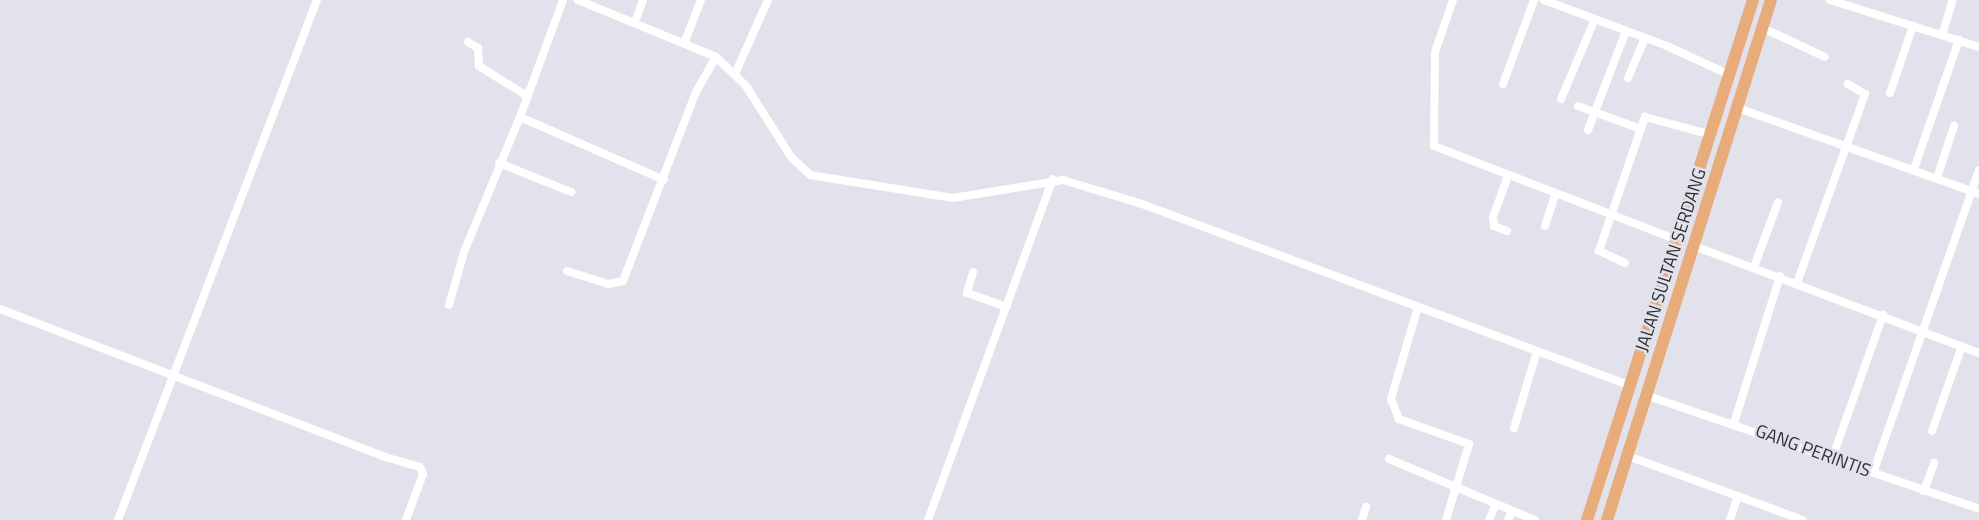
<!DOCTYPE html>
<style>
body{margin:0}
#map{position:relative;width:1979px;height:520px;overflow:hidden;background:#e1e2ec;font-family:"Titillium Web",sans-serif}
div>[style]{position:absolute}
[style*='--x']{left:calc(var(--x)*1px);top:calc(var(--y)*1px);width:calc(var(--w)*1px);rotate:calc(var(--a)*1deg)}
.minor>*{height:8px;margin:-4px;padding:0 4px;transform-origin:4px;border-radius:4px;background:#fff}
.highway>*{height:12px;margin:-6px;padding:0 6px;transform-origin:6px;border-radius:6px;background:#e8ab7a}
span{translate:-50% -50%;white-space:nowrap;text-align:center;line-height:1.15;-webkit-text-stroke:5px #e1e2ec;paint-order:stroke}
.street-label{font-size:18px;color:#2f3033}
</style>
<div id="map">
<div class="minor">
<i style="--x:578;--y:0;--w:149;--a:22.4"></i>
<i style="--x:716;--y:57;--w:42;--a:44"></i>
<i style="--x:746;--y:86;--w:84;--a:57.6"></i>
<i style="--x:791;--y:157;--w:26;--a:43"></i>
<i style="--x:810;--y:175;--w:145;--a:9.1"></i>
<i style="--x:953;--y:198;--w:111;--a:-9.3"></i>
<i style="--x:1063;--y:180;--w:83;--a:16.9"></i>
<i style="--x:1142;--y:204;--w:522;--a:20.41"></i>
<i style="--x:1453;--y:0;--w:55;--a:109.1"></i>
<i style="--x:1435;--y:52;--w:94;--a:90.6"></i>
<i style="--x:1434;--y:146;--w:261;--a:21.1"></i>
<i style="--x:1544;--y:0;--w:131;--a:20.5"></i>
<i style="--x:1667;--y:46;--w:69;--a:24.7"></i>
<i style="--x:1830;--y:0;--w:156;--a:17.5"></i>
<i style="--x:635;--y:22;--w:23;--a:-70"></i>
<i style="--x:1763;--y:28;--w:68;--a:25.1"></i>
<i style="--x:1942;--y:35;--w:37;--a:-73"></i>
<i style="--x:685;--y:41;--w:44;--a:-68.7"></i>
<i style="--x:468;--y:42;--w:12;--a:31"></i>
<i style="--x:478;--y:48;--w:18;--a:87"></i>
<i style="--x:479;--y:66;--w:57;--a:32"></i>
<i style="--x:735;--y:74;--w:81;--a:-66"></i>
<i style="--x:1628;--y:78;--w:43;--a:-67"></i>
<i style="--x:1503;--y:84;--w:90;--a:-69.7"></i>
<i style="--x:1890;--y:93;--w:71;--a:-71.1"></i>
<i style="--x:1561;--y:99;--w:87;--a:-67"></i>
<i style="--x:1578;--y:106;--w:67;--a:20.1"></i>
<i style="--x:1738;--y:108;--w:256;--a:19.6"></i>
<i style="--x:520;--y:117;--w:157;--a:23.6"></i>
<i style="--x:1588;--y:130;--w:106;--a:-69"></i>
<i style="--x:499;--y:163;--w:78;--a:21.9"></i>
<i style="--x:1914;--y:169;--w:137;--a:-70.8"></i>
<i style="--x:1937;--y:178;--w:55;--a:-71.9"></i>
<i style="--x:1545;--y:226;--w:33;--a:-72"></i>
<i style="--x:1507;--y:231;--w:14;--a:-159"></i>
<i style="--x:1494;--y:226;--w:9;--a:-96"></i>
<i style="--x:1493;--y:217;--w:44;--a:-69.9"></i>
<i style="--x:1694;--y:246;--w:304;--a:20.6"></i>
<i style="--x:1625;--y:263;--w:29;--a:-155"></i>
<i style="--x:1599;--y:251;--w:142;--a:-71.1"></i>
<i style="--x:1645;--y:117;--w:69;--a:15"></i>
<i style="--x:1754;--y:267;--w:69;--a:-69.7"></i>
<i style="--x:567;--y:271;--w:43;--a:17.6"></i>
<i style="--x:608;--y:284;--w:15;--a:-11"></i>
<i style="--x:623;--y:281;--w:203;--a:-68.9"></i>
<i style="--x:696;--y:92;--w:40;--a:-60.3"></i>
<i style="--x:973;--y:272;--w:22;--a:106"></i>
<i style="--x:967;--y:293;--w:42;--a:19.3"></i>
<i style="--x:1797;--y:283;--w:201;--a:-70.2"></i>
<i style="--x:1865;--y:94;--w:20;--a:-150"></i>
<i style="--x:449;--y:305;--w:55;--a:-74.2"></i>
<i style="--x:464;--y:252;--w:146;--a:-67.5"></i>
<i style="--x:520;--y:117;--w:125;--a:-69.8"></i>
<i style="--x:1418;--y:307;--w:96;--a:106.4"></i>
<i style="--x:1391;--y:399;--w:22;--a:68"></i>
<i style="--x:1399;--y:419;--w:74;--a:19.7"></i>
<i style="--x:1469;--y:444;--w:79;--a:106.8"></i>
<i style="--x:0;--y:309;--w:412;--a:21"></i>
<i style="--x:385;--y:457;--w:36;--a:16"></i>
<i style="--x:420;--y:467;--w:8;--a:67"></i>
<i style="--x:423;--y:474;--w:49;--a:110.3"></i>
<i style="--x:1645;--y:395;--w:353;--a:18.8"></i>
<i style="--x:1734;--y:423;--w:154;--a:-72.6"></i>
<i style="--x:1514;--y:428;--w:80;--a:-73.4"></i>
<i style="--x:1932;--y:431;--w:90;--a:-70.6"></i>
<i style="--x:1628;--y:456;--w:186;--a:20.1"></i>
<i style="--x:1389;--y:459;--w:158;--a:22.7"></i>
<i style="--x:1832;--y:459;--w:153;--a:-70.5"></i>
<i style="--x:1873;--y:473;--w:321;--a:-70.7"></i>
<i style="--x:1924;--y:491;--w:30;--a:-70"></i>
<i style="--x:118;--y:520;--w:557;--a:-69.06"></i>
<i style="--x:928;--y:520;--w:363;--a:-69.9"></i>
<i style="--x:1362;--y:520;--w:14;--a:-73"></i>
<i style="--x:1489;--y:520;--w:17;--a:-66"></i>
<i style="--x:1508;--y:520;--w:10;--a:-66"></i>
<i style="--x:1730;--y:520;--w:25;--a:-72"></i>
</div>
<div class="highway">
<i style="--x:1587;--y:520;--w:546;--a:-72.3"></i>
<i style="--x:1607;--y:520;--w:545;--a:-72.5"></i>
</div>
<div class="street-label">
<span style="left:1671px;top:260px;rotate:-72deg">JALAN SULTAN SERDANG</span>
<span style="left:1813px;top:451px;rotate:20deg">GANG PERINTIS</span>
</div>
</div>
